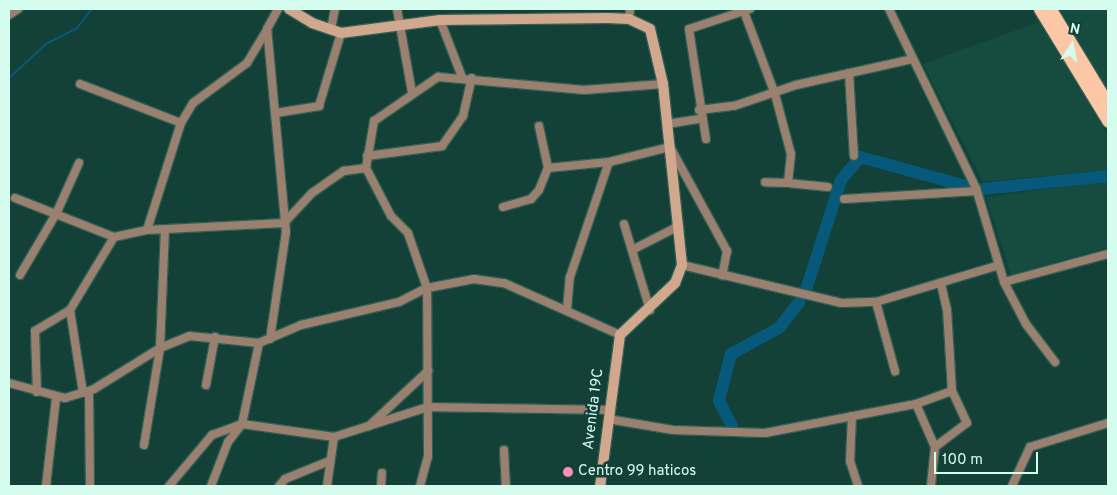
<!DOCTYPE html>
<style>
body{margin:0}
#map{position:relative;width:1117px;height:495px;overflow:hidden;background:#134137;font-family:Overpass,sans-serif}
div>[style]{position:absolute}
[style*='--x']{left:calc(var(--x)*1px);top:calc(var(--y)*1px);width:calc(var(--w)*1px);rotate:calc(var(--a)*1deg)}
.built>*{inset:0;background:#164c40}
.stream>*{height:2px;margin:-1px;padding:0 1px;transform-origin:1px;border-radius:1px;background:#07597c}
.river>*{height:12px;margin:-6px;padding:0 6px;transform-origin:6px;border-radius:6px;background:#07597c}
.roads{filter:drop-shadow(1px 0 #325f55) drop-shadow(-1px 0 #325f55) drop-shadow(0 1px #325f55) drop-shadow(0 -1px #325f55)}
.street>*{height:8px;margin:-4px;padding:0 4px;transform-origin:4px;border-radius:4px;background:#9a806f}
.secondary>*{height:10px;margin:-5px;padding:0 5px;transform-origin:5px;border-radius:5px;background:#d1a88d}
.primary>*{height:11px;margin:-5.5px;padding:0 5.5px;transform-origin:5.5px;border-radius:5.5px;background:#fbc7a4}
.dots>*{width:14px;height:14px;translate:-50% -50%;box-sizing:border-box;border:2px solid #134137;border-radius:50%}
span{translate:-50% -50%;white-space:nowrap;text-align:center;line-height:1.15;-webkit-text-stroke:5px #134137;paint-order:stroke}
.street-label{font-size:15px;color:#d4fdf0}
.poi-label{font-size:15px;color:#d4fdf0}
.left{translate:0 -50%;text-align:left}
.frame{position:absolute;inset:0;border:10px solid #d4fdf0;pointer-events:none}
.north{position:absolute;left:1047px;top:20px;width:50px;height:50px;-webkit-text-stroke:4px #134137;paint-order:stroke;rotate:11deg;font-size:14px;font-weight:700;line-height:20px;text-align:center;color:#d4fdf0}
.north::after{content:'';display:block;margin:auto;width:18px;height:22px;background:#d4fdf0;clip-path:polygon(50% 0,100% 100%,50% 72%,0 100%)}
.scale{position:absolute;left:934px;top:452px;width:104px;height:22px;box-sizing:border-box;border:2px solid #d4fdf0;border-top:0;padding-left:6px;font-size:15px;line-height:18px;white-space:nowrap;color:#d4fdf0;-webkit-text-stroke:4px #134137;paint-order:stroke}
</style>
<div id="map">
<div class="built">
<i style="clip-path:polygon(1056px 9px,1108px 9px,1108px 91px)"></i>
<i style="clip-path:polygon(1039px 22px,1108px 136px,1108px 170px,983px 182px,923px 64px)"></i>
<i style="clip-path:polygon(1108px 181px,1108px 247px,1011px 275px,986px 197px)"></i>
</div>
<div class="stream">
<i style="--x:9;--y:78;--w:50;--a:-42.6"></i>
<i style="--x:46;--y:44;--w:35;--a:-27"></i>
<i style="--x:77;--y:28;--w:24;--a:-52"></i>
</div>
<div class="river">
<i style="--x:983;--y:189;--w:126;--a:-5.9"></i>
<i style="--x:806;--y:290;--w:115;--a:-72.3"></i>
<i style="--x:841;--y:180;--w:30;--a:-50"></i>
<i style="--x:860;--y:157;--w:117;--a:15.3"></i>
<i style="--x:732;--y:426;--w:29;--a:-117"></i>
<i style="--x:719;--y:400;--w:48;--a:-75.4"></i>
<i style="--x:731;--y:354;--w:55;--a:-28.4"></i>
<i style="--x:779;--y:328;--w:33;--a:-52"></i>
</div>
<div class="roads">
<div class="street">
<i style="--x:397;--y:9;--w:84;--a:79.8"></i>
<i style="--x:743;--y:9;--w:91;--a:69.4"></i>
<i style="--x:775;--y:94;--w:62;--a:75.1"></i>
<i style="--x:791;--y:154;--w:29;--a:96"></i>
<i style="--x:788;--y:183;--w:23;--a:-178"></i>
<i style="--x:889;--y:9;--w:199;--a:64.1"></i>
<i style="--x:976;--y:188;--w:98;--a:73.4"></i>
<i style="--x:1004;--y:282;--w:47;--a:62.4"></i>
<i style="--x:1026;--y:324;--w:48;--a:52.7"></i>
<i style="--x:9;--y:15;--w:11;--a:-34"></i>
<i style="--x:629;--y:19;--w:10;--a:-84"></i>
<i style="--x:440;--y:20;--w:61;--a:68.9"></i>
<i style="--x:331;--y:29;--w:20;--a:-79"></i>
<i style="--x:849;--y:73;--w:83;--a:86.6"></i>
<i style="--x:80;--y:84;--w:108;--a:21.1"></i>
<i style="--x:699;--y:110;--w:35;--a:-7"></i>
<i style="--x:734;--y:106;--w:65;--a:-18.7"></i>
<i style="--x:796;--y:85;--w:119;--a:-12.6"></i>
<i style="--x:276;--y:113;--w:44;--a:-9.2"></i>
<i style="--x:319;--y:106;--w:76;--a:-73.2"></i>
<i style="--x:667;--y:124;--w:33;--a:-9"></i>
<i style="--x:706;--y:139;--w:111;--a:-98.8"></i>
<i style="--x:689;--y:29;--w:64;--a:-18.2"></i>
<i style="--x:367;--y:156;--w:76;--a:-7.6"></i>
<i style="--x:442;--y:146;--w:37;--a:-55"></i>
<i style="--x:463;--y:116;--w:39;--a:-77"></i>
<i style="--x:548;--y:168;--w:61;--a:-5.6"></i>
<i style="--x:609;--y:162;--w:63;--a:-13.8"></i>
<i style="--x:670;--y:147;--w:119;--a:61.3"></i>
<i style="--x:727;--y:251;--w:25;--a:101"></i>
<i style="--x:788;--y:183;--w:40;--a:5.7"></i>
<i style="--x:15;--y:198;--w:106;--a:21.5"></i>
<i style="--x:844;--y:199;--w:133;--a:-3.4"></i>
<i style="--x:503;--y:207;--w:29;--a:-16"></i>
<i style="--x:531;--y:199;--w:12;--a:-48"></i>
<i style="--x:539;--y:190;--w:24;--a:-68"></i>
<i style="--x:548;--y:168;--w:43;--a:-102.1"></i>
<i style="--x:624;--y:224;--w:90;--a:73.2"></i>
<i style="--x:147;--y:230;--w:112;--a:-72.4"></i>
<i style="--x:181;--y:123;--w:23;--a:-59"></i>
<i style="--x:193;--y:103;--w:67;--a:-36.5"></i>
<i style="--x:247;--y:63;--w:37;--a:-59"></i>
<i style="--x:632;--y:250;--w:53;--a:-27.1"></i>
<i style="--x:682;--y:265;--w:164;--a:13.4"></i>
<i style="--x:842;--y:303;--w:34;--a:-2"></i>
<i style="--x:876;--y:302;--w:128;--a:-16.7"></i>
<i style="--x:20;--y:275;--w:71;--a:-59.5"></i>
<i style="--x:56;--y:214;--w:56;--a:-65.7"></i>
<i style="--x:1004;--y:282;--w:108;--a:-15.1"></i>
<i style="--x:876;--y:302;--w:72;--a:74.6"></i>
<i style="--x:567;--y:309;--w:32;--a:-85"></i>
<i style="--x:570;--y:277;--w:121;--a:-71.3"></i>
<i style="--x:70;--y:310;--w:84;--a:81.1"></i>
<i style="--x:270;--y:339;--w:108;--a:-81.5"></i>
<i style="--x:286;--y:232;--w:204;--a:-95.3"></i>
<i style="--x:267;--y:29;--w:23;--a:-61"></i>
<i style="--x:9;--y:383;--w:58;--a:15"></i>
<i style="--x:65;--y:398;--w:30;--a:-17"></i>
<i style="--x:94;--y:389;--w:78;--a:-31.8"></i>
<i style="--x:160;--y:348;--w:32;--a:-22"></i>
<i style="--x:190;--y:336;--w:69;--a:5.8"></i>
<i style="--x:259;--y:343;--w:46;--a:-23.2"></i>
<i style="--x:301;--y:325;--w:101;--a:-13.2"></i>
<i style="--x:399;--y:302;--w:31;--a:-27"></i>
<i style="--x:427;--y:288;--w:48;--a:-10.8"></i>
<i style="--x:474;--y:279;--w:30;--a:8"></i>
<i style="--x:504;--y:283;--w:127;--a:24.1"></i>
<i style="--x:206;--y:385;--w:49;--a:-79.4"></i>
<i style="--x:89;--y:391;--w:95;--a:89.4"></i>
<i style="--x:37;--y:392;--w:61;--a:-91.9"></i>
<i style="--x:35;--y:331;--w:41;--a:-31"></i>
<i style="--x:70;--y:310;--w:85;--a:-58.9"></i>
<i style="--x:114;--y:237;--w:34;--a:-12"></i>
<i style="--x:147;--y:230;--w:137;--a:-2.9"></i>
<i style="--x:284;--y:223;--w:41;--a:-47"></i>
<i style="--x:312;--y:193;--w:39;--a:-35"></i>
<i style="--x:344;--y:171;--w:22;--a:-8"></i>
<i style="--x:916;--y:404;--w:47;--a:66.2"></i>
<i style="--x:935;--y:447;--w:39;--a:96"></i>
<i style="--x:852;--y:416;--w:45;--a:92.5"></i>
<i style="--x:850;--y:461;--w:26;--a:72"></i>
<i style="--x:608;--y:419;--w:66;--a:9.6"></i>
<i style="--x:673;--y:430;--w:92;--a:1.9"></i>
<i style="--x:765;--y:433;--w:154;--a:-10.9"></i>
<i style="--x:916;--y:404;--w:38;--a:-20"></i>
<i style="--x:369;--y:426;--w:81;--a:-43"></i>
<i style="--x:144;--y:445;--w:98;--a:-80.6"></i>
<i style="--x:160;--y:348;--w:119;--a:-87.6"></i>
<i style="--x:935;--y:447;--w:40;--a:-37"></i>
<i style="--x:967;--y:423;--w:35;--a:-115"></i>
<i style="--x:952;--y:391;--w:81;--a:-93.5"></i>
<i style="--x:947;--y:310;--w:28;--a:-103"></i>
<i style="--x:504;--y:450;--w:36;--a:87"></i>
<i style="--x:46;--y:486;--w:89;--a:-83.5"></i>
<i style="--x:169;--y:486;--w:67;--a:-49.9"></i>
<i style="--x:212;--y:435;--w:32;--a:-20"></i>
<i style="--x:242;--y:424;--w:93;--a:8"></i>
<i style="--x:334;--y:437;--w:99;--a:-17.7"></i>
<i style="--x:428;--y:407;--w:181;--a:0.9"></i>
<i style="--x:211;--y:486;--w:47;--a:-68.9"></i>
<i style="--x:228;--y:442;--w:23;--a:-52"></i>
<i style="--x:242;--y:424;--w:83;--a:-78.1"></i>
<i style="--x:279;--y:486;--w:9;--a:-49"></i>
<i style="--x:285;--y:479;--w:48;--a:-22.2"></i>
<i style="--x:327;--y:486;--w:49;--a:-81.9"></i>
<i style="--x:381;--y:486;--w:13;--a:-86"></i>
<i style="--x:420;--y:486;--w:30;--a:-75"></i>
<i style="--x:428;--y:457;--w:169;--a:-90.3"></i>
<i style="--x:427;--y:288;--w:58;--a:-109.1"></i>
<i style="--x:408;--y:233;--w:24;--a:-135"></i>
<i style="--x:391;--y:216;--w:54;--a:-117.5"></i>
<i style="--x:366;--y:168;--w:48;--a:-80.3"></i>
<i style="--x:374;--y:121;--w:78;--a:-34.5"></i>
<i style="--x:438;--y:77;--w:147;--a:5.1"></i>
<i style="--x:584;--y:90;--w:79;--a:-4.3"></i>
<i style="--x:1012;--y:486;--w:43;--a:-65.2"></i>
<i style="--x:1030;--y:447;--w:82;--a:-17.1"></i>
</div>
<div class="secondary">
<i style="--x:289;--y:9;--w:27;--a:31"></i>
<i style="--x:312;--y:23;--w:31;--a:19"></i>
<i style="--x:341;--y:33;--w:100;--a:-7.5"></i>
<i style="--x:440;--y:20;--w:168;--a:-0.7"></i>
<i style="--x:608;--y:18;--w:21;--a:3"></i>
<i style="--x:629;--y:19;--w:23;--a:25"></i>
<i style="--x:650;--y:29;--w:57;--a:76.7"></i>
<i style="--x:663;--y:84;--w:182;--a:84"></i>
<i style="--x:682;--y:265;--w:19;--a:111"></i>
<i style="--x:675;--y:283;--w:76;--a:136.6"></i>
<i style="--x:620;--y:335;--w:152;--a:97.5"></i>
</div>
<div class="primary">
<i style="--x:1039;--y:9;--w:132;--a:58.6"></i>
<i style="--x:1051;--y:9;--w:110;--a:58.8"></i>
</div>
</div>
<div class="dots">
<i style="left:568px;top:472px;background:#fe8ebc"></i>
</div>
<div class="street-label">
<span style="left:594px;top:409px;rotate:-83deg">Avenida 19C</span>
</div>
<div class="poi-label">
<span class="left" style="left:578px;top:472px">Centro 99 haticos</span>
</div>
<div class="frame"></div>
<div class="north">N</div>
<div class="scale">100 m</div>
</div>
